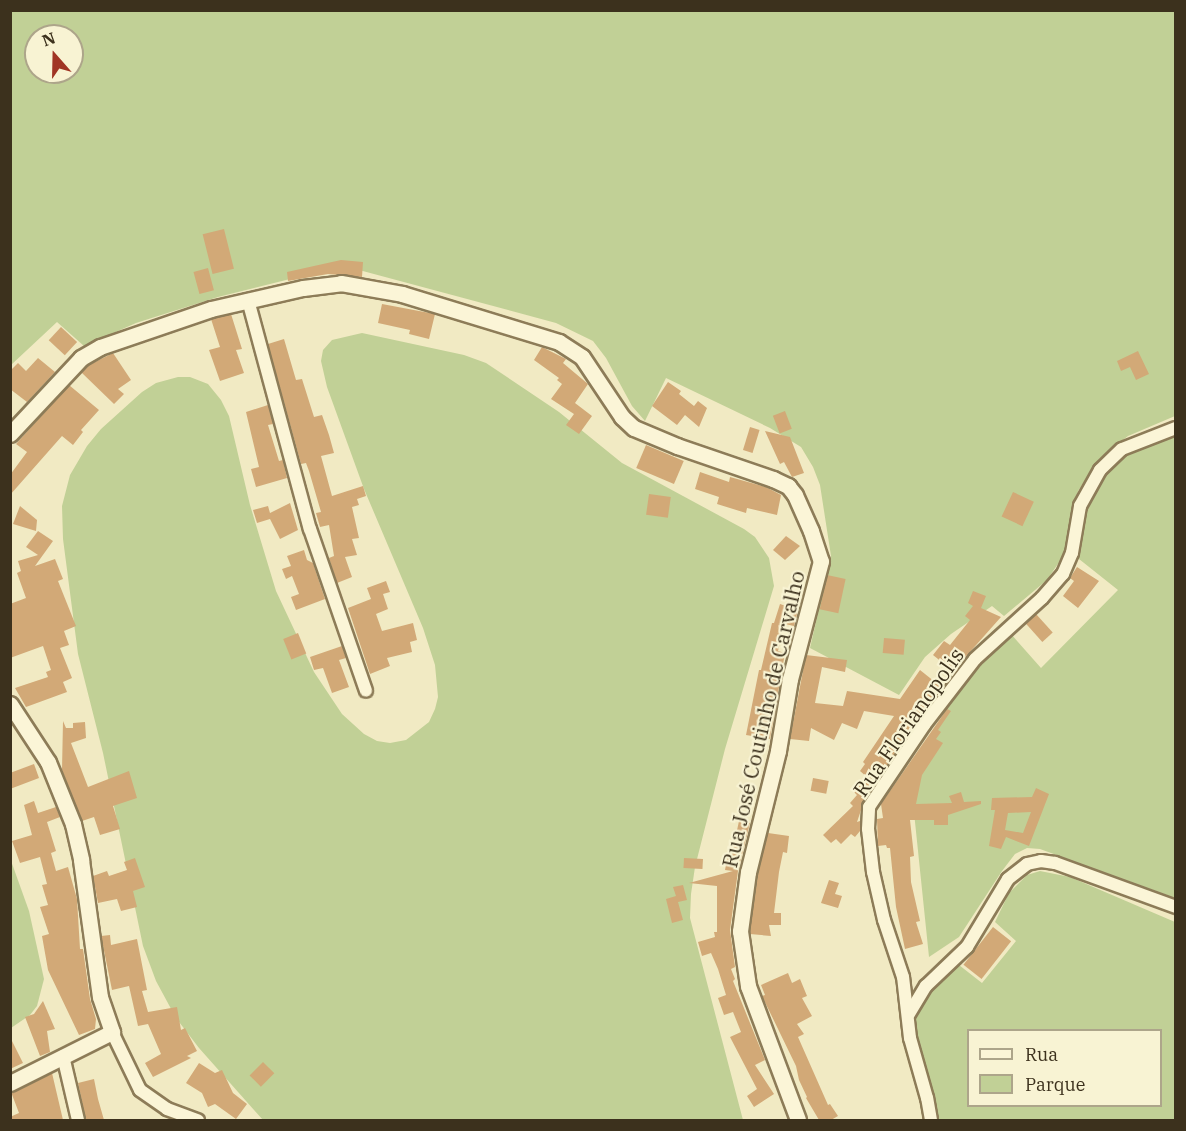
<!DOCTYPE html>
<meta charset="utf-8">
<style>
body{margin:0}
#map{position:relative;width:1186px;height:1131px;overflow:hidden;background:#f1eac3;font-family:"IBM Plex Serif",serif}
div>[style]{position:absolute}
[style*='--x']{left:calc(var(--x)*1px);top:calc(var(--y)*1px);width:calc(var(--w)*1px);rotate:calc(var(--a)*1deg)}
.green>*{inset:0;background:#c1d096}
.building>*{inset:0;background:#d2a977;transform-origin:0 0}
.roads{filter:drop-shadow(2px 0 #8d7c58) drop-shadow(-2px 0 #8d7c58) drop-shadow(0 2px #8d7c58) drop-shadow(0 -2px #8d7c58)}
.minor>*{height:12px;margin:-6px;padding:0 6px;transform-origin:6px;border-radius:6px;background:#fbf5d7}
.tertiary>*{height:15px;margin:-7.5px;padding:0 7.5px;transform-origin:7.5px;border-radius:7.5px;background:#fbf5d7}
span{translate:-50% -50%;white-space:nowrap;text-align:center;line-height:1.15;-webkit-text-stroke:4.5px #f8f3d3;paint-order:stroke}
.street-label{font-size:21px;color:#3c311d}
.frame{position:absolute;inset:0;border:12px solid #3c311d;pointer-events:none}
.legend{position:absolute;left:967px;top:1029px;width:195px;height:78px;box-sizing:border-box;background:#f8f3d3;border:2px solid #ada58a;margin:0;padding:8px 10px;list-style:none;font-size:18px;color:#3c311d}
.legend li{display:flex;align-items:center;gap:12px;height:30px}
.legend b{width:30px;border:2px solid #ada58a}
.north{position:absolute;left:24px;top:24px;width:60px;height:60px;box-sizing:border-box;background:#f8f3d3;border:2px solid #ada58a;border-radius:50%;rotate:340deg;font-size:16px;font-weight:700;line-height:24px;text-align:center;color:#3c311d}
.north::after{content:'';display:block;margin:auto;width:21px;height:27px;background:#a03524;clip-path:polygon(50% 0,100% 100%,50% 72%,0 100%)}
</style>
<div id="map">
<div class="green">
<i style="clip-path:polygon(evenodd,10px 11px,1175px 11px,1175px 416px,1128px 436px,1099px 459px,1078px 491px,1068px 549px,1047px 580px,1004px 616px,992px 606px,951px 634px,925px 657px,899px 695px,810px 648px,831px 556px,820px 485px,813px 467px,801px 447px,770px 428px,666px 378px,645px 421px,632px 406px,606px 358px,593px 341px,556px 323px,359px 270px,310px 274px,218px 297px,136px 323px,84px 346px,57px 322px,11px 365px,10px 11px,36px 36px,72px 36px,72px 72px,36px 72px,36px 36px)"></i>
<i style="clip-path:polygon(362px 333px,464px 355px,486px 363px,559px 412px,622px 463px,744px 529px,755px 537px,769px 558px,774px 586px,725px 749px,695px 867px,691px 894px,690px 918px,743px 1120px,263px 1120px,199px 1048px,176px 1018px,156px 981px,143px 946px,103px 753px,78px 654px,63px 539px,62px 506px,70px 475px,87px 446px,101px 429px,142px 392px,156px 383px,178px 377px,190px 377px,208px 384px,221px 400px,229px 416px,250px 505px,276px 591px,314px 672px,342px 714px,364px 734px,377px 741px,390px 743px,406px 740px,429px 722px,435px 709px,438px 697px,435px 665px,423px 628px,364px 489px,327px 387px,321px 361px,323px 350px,332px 340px)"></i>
<i style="clip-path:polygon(1175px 435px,1175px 898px,1040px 849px,1027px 848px,1015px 854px,1002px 871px,959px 937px,929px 957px,912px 793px,915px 772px,949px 703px,986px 659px,1011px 634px,1041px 668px,1118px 590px,1079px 559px,1089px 501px,1105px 476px,1127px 455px)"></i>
<i style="clip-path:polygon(10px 858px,29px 911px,44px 979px,37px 1006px,30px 1015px,11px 1028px)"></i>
<i style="clip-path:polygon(evenodd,1040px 871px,1070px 877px,1175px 922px,1175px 1120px,939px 1120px,914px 1027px,917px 1010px,932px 989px,959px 965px,982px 983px,1016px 941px,995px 922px,1009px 893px,1027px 875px,1040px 871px,968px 1030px,1160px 1030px,1160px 1106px,968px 1106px,968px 1030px)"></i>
</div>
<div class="building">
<i style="left:224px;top:229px;width:41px;height:22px;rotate:76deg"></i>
<i style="clip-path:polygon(341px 260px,363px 262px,362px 277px,328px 274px,288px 281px,287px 272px)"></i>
<i style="left:208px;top:268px;width:23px;height:15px;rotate:75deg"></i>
<i style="clip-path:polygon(382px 304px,435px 314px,429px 339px,409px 334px,410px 330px,378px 323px)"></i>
<i style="clip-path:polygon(231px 314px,242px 349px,236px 350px,244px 373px,220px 381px,209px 350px,220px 347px,211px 319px)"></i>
<i style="left:61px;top:327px;width:22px;height:18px;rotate:43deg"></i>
<i style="clip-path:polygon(284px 339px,296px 380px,302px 379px,314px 417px,322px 415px,329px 435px,334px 453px,321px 456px,332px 496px,363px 486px,366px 496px,357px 499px,359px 505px,352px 507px,359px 538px,352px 539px,357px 555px,345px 557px,352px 577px,337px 583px,329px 558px,334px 556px,329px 525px,320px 527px,316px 513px,321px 512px,309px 471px,306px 463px,301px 464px,268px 344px)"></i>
<i style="clip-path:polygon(542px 347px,566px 359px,563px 363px,588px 384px,575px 403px,592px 416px,579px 434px,566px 425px,574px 414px,551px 399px,562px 384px,557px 380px,559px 378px,534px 360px)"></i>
<i style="clip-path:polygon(1138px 351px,1149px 374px,1136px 380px,1130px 367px,1121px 371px,1117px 361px)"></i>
<i style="clip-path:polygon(113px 353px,131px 380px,118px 389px,124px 394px,114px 404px,81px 372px,87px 366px)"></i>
<i style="clip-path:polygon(38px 358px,55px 372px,27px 402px,10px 389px,10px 371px,18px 363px,26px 371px)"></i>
<i style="clip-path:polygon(668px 382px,681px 391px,679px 394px,694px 406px,698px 401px,707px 408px,699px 427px,685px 415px,677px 425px,652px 406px)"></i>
<i style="clip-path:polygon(69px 385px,99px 410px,81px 430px,83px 432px,73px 445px,62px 436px,10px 495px,10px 475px,27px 452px,16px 444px)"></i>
<i style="clip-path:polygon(268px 405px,273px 424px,268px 425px,279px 461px,283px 460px,287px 478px,256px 487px,251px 469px,259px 467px,246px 412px)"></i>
<i style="left:785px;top:411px;width:19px;height:13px;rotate:69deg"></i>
<i style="left:750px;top:427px;width:10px;height:24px;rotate:17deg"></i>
<i style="clip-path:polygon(765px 431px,790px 437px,804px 473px,792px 477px,784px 462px,780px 464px)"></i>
<i style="left:646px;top:445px;width:41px;height:25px;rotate:23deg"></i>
<i style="clip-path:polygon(700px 472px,729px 482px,730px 477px,766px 487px,781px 495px,777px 515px,747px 508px,746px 513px,717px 504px,719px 497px,695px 489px)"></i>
<i style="left:1013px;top:492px;width:23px;height:27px;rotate:25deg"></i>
<i style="left:649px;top:494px;width:22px;height:21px;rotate:8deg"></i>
<i style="clip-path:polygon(290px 503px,298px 530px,280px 539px,270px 519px,257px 523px,253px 510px,268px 506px,270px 513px)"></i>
<i style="clip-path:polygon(20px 506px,37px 520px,36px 531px,13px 524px)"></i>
<i style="clip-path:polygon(38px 531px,53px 541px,35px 566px,55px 559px,63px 579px,58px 581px,76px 626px,64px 631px,69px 645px,60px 648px,72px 678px,63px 682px,67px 692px,26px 707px,15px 688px,48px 677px,46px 672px,51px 670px,43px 646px,10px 658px,10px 604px,26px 598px,17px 573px,21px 571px,18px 561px,38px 555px,26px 547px)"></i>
<i style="clip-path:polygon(786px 536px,800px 546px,785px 560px,773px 550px)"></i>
<i style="clip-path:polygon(304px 550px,307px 560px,313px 563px,325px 599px,296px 610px,291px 597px,299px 594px,292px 576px,286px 579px,282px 569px,291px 566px,287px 556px)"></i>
<i style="clip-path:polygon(1077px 567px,1099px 581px,1078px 608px,1063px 596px,1074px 581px,1070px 578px)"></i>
<i style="left:827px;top:575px;width:19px;height:35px;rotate:12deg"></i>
<i style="clip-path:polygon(386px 581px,390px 592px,383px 594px,388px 609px,376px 614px,382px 631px,413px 623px,417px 640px,410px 642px,412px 652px,387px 658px,390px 666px,370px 674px,348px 608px,371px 599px,367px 588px)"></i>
<i style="clip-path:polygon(973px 591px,986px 596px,981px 608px,1001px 617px,953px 671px,933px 655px,944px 641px,950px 645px,970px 620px,965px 616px,973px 606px,968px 603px)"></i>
<i style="clip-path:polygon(780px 604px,798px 610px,794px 626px,785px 624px,778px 651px,785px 653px,770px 739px,746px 735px,759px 670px,761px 670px,772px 623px,774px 623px)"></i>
<i style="left:1036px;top:614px;width:25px;height:14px;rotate:48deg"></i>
<i style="left:298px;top:633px;width:22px;height:16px;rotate:68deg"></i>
<i style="left:884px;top:638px;width:21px;height:15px;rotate:5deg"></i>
<i style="clip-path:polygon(342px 646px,346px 658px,339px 660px,349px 687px,332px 693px,323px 668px,314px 670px,310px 657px)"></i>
<i style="clip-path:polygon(806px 655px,847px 660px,845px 672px,822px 667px,815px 703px,843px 706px,847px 691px,900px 699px,920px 670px,940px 686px,877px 780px,875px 768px,857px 822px,860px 821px,860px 831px,855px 837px,851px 834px,841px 844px,836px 839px,831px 843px,823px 835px,853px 806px,850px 803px,857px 795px,854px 792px,867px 777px,860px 771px,865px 764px,863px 762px,894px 716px,864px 711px,857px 729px,842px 723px,834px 740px,811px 728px,809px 741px,790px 739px)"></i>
<i style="clip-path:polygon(947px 709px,951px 711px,938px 730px,941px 732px,936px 739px,943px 743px,922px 775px,916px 804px,952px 803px,949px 796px,961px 792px,964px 802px,981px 801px,981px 804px,948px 815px,948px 825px,934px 825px,934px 820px,910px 820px,914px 856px,910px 857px,911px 882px,920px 921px,916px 922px,923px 944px,905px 949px,896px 907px,890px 848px,887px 848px,886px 845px,878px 846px,877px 819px,883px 818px,881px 804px)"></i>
<i style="clip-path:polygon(63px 721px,66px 728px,73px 728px,73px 723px,85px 722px,86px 738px,71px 743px,88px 787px,129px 771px,137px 798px,113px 806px,120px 829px,100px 835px,94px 817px,82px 821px,62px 770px)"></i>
<i style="clip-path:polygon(34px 764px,39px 778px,10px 789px,10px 773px)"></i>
<i style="left:813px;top:778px;width:16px;height:13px;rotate:11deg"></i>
<i style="clip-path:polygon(evenodd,1036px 788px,1049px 794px,1029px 846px,1006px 837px,1001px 849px,989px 846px,995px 810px,991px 810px,992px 798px,1032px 797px,1036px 788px,1031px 812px,1023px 833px,1005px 830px,1008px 813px,1031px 812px)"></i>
<i style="clip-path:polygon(34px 801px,38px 813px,56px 807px,60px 817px,47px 822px,56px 851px,51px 853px,56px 871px,68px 867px,77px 899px,80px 949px,83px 949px,90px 999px,96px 1019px,95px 1029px,79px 1035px,48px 970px,42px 936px,49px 934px,40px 907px,48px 905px,42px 885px,47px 884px,40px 857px,20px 863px,12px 841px,32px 835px,24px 805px)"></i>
<i style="clip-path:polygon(739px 821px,750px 823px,738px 871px,730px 930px,735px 967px,731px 969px,735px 979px,733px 981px,765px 1060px,755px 1065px,774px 1094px,754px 1107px,747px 1096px,757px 1089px,730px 1037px,741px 1032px,733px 1012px,724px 1015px,718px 998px,726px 995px,718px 969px,711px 953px,702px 956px,698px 942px,715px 937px,714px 932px,717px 932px,717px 886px,689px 883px,733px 871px,725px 870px,729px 848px,733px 849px)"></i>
<i style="clip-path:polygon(768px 833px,789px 836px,787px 853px,783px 852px,779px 872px,774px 913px,781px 913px,781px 925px,769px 925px,771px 936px,750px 934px,750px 931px,758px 874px)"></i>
<i style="clip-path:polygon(135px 858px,145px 887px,133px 891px,137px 907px,121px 911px,117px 899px,98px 903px,93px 876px,107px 871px,109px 876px,127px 870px,124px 862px)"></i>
<i style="left:684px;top:858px;width:19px;height:10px;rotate:3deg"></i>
<i style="clip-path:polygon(829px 880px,839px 883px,835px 894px,842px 896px,838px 908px,821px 903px)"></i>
<i style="clip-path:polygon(683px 885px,687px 900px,678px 902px,683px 920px,672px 923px,666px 899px,676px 896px,673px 887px)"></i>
<i style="left:993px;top:927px;width:23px;height:48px;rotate:38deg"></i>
<i style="clip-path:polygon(110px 935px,111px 945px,137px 939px,147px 990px,142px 991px,148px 1012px,177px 1007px,181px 1030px,185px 1028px,197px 1051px,187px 1056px,191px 1058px,153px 1077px,145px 1063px,161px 1054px,148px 1024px,138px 1026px,129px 986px,112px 990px,101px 936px)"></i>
<i style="clip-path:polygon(788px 973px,792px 983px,800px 979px,807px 996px,802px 998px,812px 1016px,797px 1024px,804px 1034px,798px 1037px,828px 1105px,830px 1104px,838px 1116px,831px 1120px,819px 1120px,806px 1098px,807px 1097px,799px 1080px,796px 1066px,762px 996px,765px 995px,761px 985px)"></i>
<i style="clip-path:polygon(43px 1001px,55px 1029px,47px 1031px,50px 1052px,40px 1056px,25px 1017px,34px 1014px)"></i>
<i style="clip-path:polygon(10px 1037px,23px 1063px,10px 1069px)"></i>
<i style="left:263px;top:1062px;width:16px;height:19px;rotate:45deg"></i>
<i style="clip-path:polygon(199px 1063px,215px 1073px,222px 1070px,233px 1093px,247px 1104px,236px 1119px,215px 1104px,208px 1107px,202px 1093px,186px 1083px)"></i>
<i style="clip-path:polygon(52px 1073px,63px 1120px,10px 1120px,10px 1117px,19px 1113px,11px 1092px)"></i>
<i style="clip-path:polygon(94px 1079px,98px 1099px,104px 1120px,86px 1120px,78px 1083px)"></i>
</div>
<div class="roads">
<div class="minor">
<i style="--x:248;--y:300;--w:237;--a:74.9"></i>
<i style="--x:310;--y:529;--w:171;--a:70.9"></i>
<i style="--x:909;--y:1014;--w:33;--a:-59"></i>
<i style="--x:926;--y:986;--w:57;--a:-43.6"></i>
<i style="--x:967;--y:947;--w:79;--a:-58.9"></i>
<i style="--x:1008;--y:879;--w:24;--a:-38"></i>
<i style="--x:1027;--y:864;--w:14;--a:-12"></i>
<i style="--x:1041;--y:861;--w:14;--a:8"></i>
<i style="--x:1055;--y:863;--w:129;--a:20"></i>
<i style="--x:112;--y:1032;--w:64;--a:64.2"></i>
<i style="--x:140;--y:1090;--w:33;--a:35"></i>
<i style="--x:167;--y:1109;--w:33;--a:20"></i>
<i style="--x:63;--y:1056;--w:66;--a:76.8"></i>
<i style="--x:931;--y:1120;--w:22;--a:-100"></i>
<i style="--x:927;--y:1098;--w:62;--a:-105.8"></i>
<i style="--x:910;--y:1038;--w:61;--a:-96.5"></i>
<i style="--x:903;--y:977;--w:60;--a:-108.4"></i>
<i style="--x:884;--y:920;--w:49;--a:-102.9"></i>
<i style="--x:873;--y:872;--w:43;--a:-96.6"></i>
<i style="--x:868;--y:829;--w:22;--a:-87"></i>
<i style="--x:869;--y:807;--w:99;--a:-56.1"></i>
<i style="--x:924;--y:725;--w:83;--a:-52.3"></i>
<i style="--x:975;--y:659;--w:91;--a:-42.3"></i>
<i style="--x:1042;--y:598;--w:32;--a:-49"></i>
<i style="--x:1063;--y:574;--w:23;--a:-67"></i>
<i style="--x:1072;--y:553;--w:48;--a:-80.3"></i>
<i style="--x:1080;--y:506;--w:41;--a:-60.9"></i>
<i style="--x:1100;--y:470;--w:30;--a:-44"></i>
<i style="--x:1122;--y:449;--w:58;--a:-21.3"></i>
</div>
<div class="tertiary">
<i style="--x:10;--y:434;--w:104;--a:-46.9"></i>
<i style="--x:81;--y:358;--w:22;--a:-30"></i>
<i style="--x:100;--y:347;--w:117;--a:-18.9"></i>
<i style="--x:211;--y:309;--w:94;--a:-12.9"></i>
<i style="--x:303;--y:288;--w:38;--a:-7"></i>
<i style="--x:341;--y:283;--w:62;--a:10.2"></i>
<i style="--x:402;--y:294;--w:164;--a:17"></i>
<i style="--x:559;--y:342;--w:27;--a:33"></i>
<i style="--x:582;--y:357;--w:72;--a:56.3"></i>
<i style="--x:622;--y:417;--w:16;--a:43"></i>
<i style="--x:634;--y:428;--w:47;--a:22.7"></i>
<i style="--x:677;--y:446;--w:102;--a:19"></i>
<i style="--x:773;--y:479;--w:17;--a:25"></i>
<i style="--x:788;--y:486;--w:11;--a:52"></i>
<i style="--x:795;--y:495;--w:39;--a:66"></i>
<i style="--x:811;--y:531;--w:32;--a:72"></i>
<i style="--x:821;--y:561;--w:122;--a:104.7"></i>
<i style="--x:790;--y:679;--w:73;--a:99.5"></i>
<i style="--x:778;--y:751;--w:125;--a:103.9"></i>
<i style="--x:748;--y:872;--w:60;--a:97.7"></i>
<i style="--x:740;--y:931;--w:56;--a:81.7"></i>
<i style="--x:748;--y:986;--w:143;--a:69.5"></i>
<i style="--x:10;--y:704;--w:69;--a:56.8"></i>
<i style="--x:48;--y:762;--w:67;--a:68"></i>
<i style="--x:73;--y:824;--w:37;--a:77"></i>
<i style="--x:81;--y:860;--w:138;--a:82.1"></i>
<i style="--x:100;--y:997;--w:37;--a:71"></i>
<i style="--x:112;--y:1032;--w:114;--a:153.4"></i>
</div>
</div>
<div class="street-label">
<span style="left:763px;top:719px;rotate:-77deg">Rua José Coutinho de Carvalho</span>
<span style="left:908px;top:722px;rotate:-55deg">Rua Florianopolis</span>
</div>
<div class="frame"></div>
<ul class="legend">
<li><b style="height:8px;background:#fbf5d7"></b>Rua</li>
<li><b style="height:16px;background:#c1d096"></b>Parque</li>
</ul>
<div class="north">N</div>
</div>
